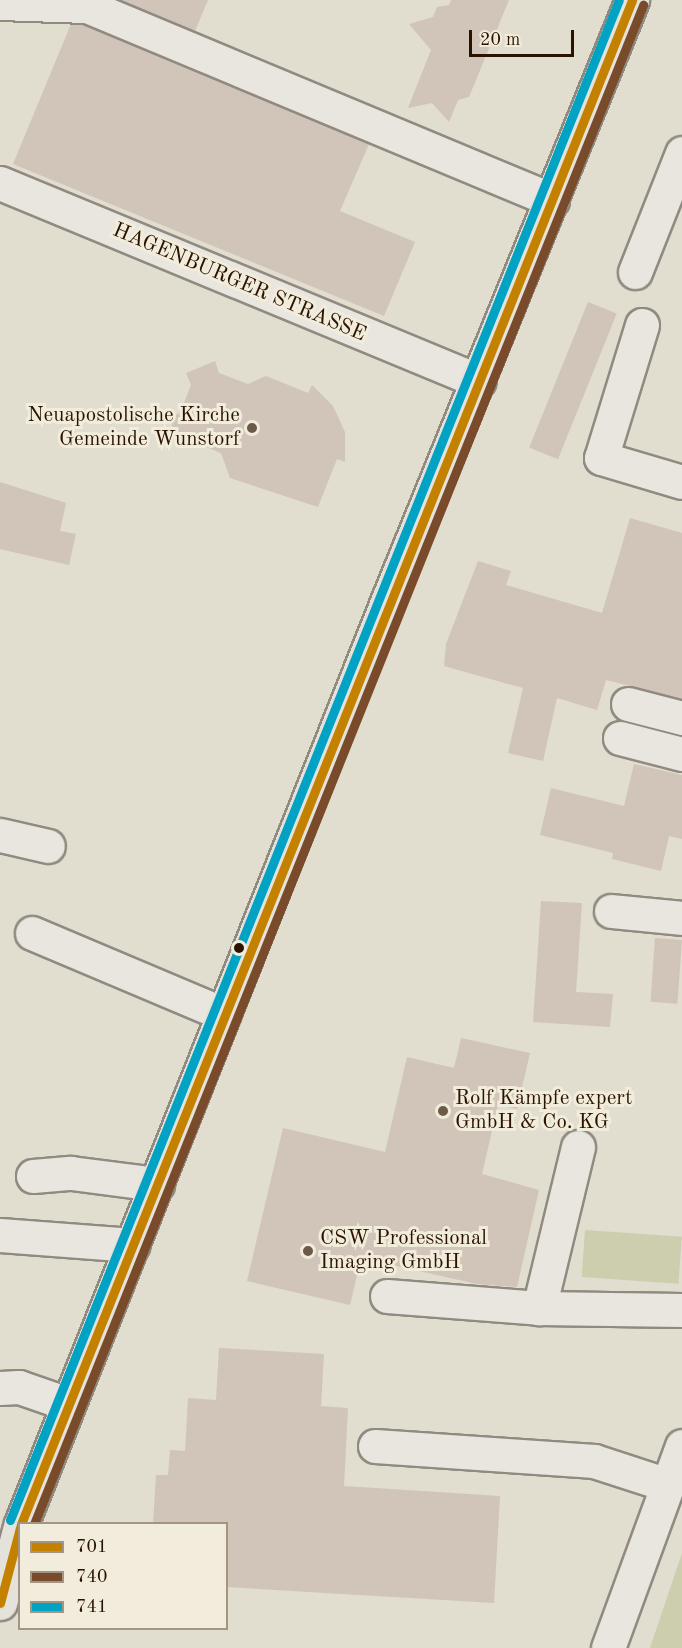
<!DOCTYPE html>
<meta charset="utf-8">
<style>
body{margin:0}
#map{position:relative;width:682px;height:1648px;overflow:hidden;background:#e1ddcf;font-family:"Old Standard TT",serif}
div>[style]{position:absolute}
[style*='--x']{left:calc(var(--x)*1px);top:calc(var(--y)*1px);width:calc(var(--w)*1px);rotate:calc(var(--a)*1deg)}
.green>*{inset:0;background:#cdcead;transform-origin:0 0}
.building>*{inset:0;background:#d0c5b8;transform-origin:0 0}
.roads{filter:drop-shadow(2px 0 #908a80) drop-shadow(-2px 0 #908a80) drop-shadow(0 2px #908a80) drop-shadow(0 -2px #908a80)}
.minor>*{height:33px;margin:-16.5px;padding:0 16.5px;transform-origin:16.5px;border-radius:16.5px;background:#e9e6df}
.major>*{height:33px;margin:-16.5px;padding:0 16.5px;transform-origin:16.5px;border-radius:16.5px;background:#e4e2da}
.bus-1>*{height:9px;margin:-4.5px;padding:0 4.5px;transform-origin:4.5px;border-radius:4.5px;background:#c48100}
.bus-2>*{height:9px;margin:-4.5px;padding:0 4.5px;transform-origin:4.5px;border-radius:4.5px;background:#7a4b2a}
.bus-3>*{height:9px;margin:-4.5px;padding:0 4.5px;transform-origin:4.5px;border-radius:4.5px;background:#02a2c4}
.dots>*{width:16px;height:16px;translate:-50% -50%;box-sizing:border-box;border:3px solid #f1ecdb;border-radius:50%}
span{translate:-50% -50%;white-space:nowrap;text-align:center;line-height:1.15;-webkit-text-stroke:6px #f1ecdb;paint-order:stroke}
.street-label{font-size:21px;color:#2b1300}
.poi-label{font-size:21px;color:#2b1300}
.right{translate:-100% -50%;text-align:right}
.left{translate:0 -50%;text-align:left}
.legend{position:absolute;left:18px;top:1522px;width:210px;height:108px;box-sizing:border-box;background:#f1ecdb;border:2px solid #a29583;margin:0;padding:8px 10px;list-style:none;font-size:18px;color:#2b1300}
.legend li{display:flex;align-items:center;gap:12px;height:30px}
.legend b{width:30px;border:2px solid #a29583}
.scale{position:absolute;left:469px;top:30px;width:105px;height:27px;box-sizing:border-box;border:3px solid #2b1300;border-top:0;padding-left:8px;font-size:18px;line-height:21px;white-space:nowrap;color:#2b1300;-webkit-text-stroke:4px #f1ecdb;paint-order:stroke}
</style>
<div id="map">
<div class="green">
<i style="left:585px;top:1230px;width:97px;height:47px;rotate:4deg"></i>
<i style="clip-path:polygon(682px 1553px,682px 1648px,650px 1648px)"></i>
</div>
<div class="building">
<i style="clip-path:polygon(121px 0,208px 0,195px 31px)"></i>
<i style="clip-path:polygon(451px 0,509px 0,469px 97px,458px 100px,449px 122px,432px 103px,408px 108px,431px 50px,409px 24px,433px 17px,437px 7px,449px 5px)"></i>
<i style="clip-path:polygon(71px 24px,83px 25px,369px 144px,340px 211px,415px 242px,384px 316px,13px 164px)"></i>
<i style="left:588px;top:302px;width:31px;height:157px;rotate:22deg"></i>
<i style="clip-path:polygon(215px 361px,219px 373px,248px 384px,266px 376px,308px 393px,312px 385px,333px 406px,345px 432px,345px 462px,337px 459px,318px 507px,230px 478px,221px 453px,192px 441px,181px 446px,169px 418px,180px 413px,191px 385px,186px 373px)"></i>
<i style="clip-path:polygon(0 482px,66px 503px,60px 531px,76px 534px,69px 565px,0 549px)"></i>
<i style="clip-path:polygon(630px 518px,682px 533px,682px 699px,606px 680px,597px 710px,557px 698px,543px 761px,508px 753px,523px 688px,444px 666px,446px 644px,478px 561px,511px 571px,506px 585px,602px 613px)"></i>
<i style="clip-path:polygon(634px 764px,682px 775px,682px 839px,669px 836px,661px 871px,612px 859px,613px 853px,540px 835px,551px 788px,624px 806px)"></i>
<i style="clip-path:polygon(541px 901px,582px 903px,576px 992px,613px 994px,610px 1027px,533px 1022px)"></i>
<i style="left:655px;top:938px;width:27px;height:64px;rotate:4deg"></i>
<i style="clip-path:polygon(461px 1038px,530px 1053px,517px 1109px,498px 1105px,482px 1174px,539px 1190px,517px 1287px,477px 1284px,361px 1258px,350px 1305px,247px 1281px,283px 1128px,385px 1152px,407px 1057px,454px 1068px)"></i>
<i style="clip-path:polygon(219px 1348px,324px 1354px,321px 1406px,348px 1408px,344px 1486px,500px 1496px,494px 1603px,226px 1587px,226px 1524px,153px 1524px,156px 1475px,168px 1475px,170px 1450px,185px 1451px,188px 1398px,216px 1400px)"></i>
</div>
<div class="roads">
<div class="minor">
<i style="--x:0;--y:3;--w:87;--a:2"></i>
<i style="--x:87;--y:6;--w:504;--a:22.65"></i>
<i style="--x:0;--y:183;--w:518;--a:22.46"></i>
<i style="--x:635;--y:272;--w:128;--a:-68.4"></i>
<i style="--x:642;--y:325;--w:139;--a:107.1"></i>
<i style="--x:601;--y:458;--w:84;--a:16.5"></i>
<i style="--x:628;--y:704;--w:56;--a:14.5"></i>
<i style="--x:620;--y:738;--w:64;--a:14.5"></i>
<i style="--x:0;--y:835;--w:49;--a:12.9"></i>
<i style="--x:611;--y:911;--w:71;--a:5.6"></i>
<i style="--x:32;--y:933;--w:208;--a:22.9"></i>
<i style="--x:578;--y:1147;--w:166;--a:103.6"></i>
<i style="--x:539;--y:1308;--w:143;--a:0.8"></i>
<i style="--x:33;--y:1176;--w:38;--a:-5"></i>
<i style="--x:71;--y:1173;--w:87;--a:7.3"></i>
<i style="--x:0;--y:1235;--w:133;--a:4.3"></i>
<i style="--x:387;--y:1296;--w:152;--a:4.5"></i>
<i style="--x:0;--y:1388;--w:19;--a:-3"></i>
<i style="--x:19;--y:1387;--w:52;--a:19.1"></i>
<i style="--x:375;--y:1446;--w:220;--a:3.9"></i>
<i style="--x:594;--y:1461;--w:78;--a:18"></i>
<i style="--x:608;--y:1648;--w:215;--a:-69.9"></i>
</div>
<div class="major">
<i style="--x:21;--y:1524;--w:997;--a:-68.35"></i>
<i style="--x:389;--y:597;--w:645;--a:-67.85"></i>
<i style="--x:0;--y:1603;--w:80;--a:-75.4"></i>
</div>
</div>
<div class="bus-1">
<i style="--x:21;--y:1524;--w:1642;--a:-68.15"></i>
<i style="--x:0;--y:1603;--w:78;--a:-75.1"></i>
</div>
<div class="bus-2">
<i style="--x:34;--y:1524;--w:1637;--a:-68.15"></i>
</div>
<div class="bus-3">
<i style="--x:10;--y:1520;--w:1637;--a:-68.17"></i>
</div>
<div class="dots">
<i style="left:252px;top:428px;background:#6b5a48"></i>
<i style="left:239px;top:948px;background:#2b1300"></i>
<i style="left:443px;top:1111px;background:#6b5a48"></i>
<i style="left:308px;top:1251px;background:#6b5a48"></i>
</div>
<div class="street-label">
<span style="left:239px;top:283px;rotate:23deg">HAGENBURGER STRASSE</span>
</div>
<div class="poi-label">
<span class="right" style="left:240px;top:428px">Neuapostolische Kirche<br>Gemeinde Wunstorf</span>
<span class="left" style="left:455px;top:1111px">Rolf Kämpfe expert<br>GmbH &amp; Co. KG</span>
<span class="left" style="left:320px;top:1251px">CSW Professional<br>Imaging GmbH</span>
</div>
<ul class="legend">
<li><b style="height:8px;background:#c48100"></b>701</li>
<li><b style="height:8px;background:#7a4b2a"></b>740</li>
<li><b style="height:8px;background:#02a2c4"></b>741</li>
</ul>
<div class="scale">20 m</div>
</div>
